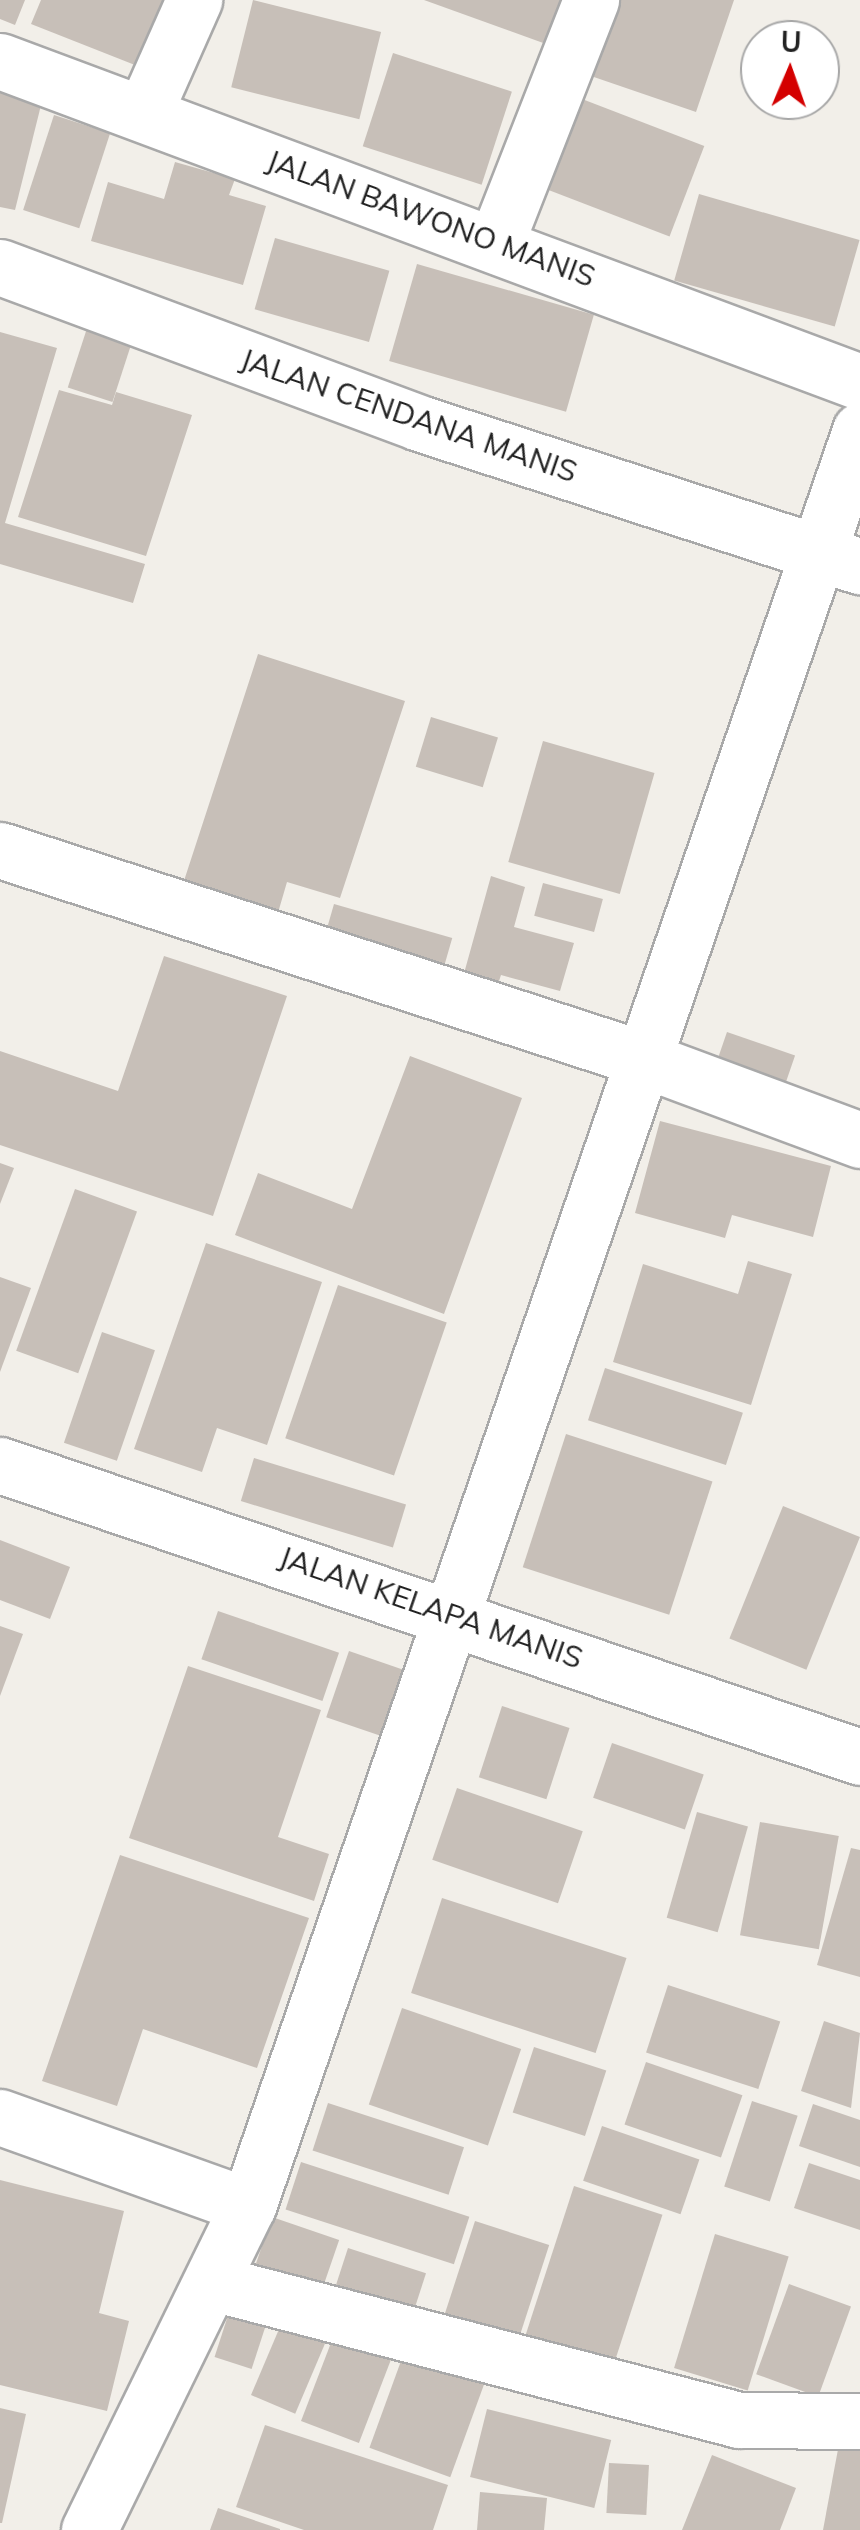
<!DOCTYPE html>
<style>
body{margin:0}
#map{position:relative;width:860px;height:2530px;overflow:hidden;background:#f2efe9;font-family:Mulish,sans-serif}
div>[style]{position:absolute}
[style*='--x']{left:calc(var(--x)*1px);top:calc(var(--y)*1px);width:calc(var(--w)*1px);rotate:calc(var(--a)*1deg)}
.building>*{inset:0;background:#c7bfb8;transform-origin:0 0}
.roads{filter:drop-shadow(2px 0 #a9a9a9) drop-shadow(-2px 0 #a9a9a9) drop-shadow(0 2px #a9a9a9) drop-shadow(0 -2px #a9a9a9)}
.minor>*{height:55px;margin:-27.5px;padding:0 27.5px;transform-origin:27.5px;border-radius:27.5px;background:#fff}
span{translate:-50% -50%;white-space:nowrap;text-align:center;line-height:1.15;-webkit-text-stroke:10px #fff;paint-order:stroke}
.street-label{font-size:30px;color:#222}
.north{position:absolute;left:740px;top:20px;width:100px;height:100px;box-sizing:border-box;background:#fff;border:2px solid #a7a7a7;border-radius:50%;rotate:2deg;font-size:28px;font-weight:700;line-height:40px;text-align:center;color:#222}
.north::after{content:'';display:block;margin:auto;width:35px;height:45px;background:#d40000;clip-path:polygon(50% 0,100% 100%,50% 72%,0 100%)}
</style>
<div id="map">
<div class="building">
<i style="clip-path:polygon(0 0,25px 0,15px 25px,0 19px)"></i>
<i style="clip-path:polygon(41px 0,166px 0,140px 67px,31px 24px)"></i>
<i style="left:253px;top:0;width:132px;height:90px;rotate:14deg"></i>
<i style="clip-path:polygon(424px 0,562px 0,546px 44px)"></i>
<i style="clip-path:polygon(614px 0,734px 0,696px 112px,588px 75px)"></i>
<i style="left:393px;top:53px;width:125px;height:98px;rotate:18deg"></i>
<i style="clip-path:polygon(0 86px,43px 97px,15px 210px,0 207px)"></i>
<i style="left:582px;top:99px;width:131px;height:97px;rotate:21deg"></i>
<i style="left:54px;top:115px;width:59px;height:100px;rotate:18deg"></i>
<i style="clip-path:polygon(175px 162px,235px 179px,229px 195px,266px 206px,243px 285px,91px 241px,108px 182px,164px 199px)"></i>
<i style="left:699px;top:194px;width:167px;height:90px;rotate:16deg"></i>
<i style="left:275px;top:238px;width:119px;height:74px;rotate:16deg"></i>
<i style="left:417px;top:264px;width:184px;height:101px;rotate:16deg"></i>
<i style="left:90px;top:319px;width:47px;height:72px;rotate:18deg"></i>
<i style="clip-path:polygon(0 332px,57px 348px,5px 523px,145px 564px,133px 603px,0 564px)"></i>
<i style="clip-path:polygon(59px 390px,112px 405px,116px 392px,192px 415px,146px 556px,18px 517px)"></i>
<i style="clip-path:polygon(258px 654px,405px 701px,340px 898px,287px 882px,275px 923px,180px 893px)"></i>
<i style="left:431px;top:717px;width:70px;height:52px;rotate:17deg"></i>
<i style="left:543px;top:741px;width:116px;height:126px;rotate:16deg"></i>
<i style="clip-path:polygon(491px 876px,525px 887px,514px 927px,574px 943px,560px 991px,501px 975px,497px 987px,463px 977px)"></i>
<i style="left:543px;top:883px;width:62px;height:34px;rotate:15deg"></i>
<i style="left:334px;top:904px;width:123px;height:30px;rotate:16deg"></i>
<i style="clip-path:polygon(164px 956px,287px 996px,213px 1216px,0 1145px,0 1051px,118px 1091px)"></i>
<i style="left:727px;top:1032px;width:72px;height:47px;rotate:19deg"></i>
<i style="clip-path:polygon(410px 1056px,522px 1098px,444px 1314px,235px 1235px,258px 1173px,352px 1209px)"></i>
<i style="clip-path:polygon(660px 1121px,831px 1166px,813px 1237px,732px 1215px,725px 1238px,635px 1213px)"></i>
<i style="clip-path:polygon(0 1163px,14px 1168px,0 1204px)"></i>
<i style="left:75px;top:1189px;width:66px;height:172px;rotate:20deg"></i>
<i style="clip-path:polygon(206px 1243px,322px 1282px,267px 1445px,217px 1428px,202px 1472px,134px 1449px)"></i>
<i style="clip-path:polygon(748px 1261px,792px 1274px,751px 1405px,613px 1362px,643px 1264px,738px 1294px)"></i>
<i style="clip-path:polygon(0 1277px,31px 1288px,0 1372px)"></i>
<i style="left:338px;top:1285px;width:115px;height:162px;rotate:19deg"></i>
<i style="left:102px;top:1332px;width:56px;height:117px;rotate:19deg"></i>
<i style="left:605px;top:1368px;width:145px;height:55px;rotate:18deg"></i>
<i style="left:566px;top:1434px;width:154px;height:140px;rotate:18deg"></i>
<i style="left:254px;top:1458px;width:159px;height:45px;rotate:17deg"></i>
<i style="left:783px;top:1506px;width:83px;height:143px;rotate:22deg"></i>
<i style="clip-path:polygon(0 1540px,70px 1567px,50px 1619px,0 1600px)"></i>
<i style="left:218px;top:1611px;width:128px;height:51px;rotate:19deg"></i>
<i style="clip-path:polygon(0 1626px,23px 1634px,0 1696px)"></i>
<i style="left:349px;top:1651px;width:62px;height:70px;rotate:19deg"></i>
<i style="clip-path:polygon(188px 1666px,321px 1710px,278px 1837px,329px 1854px,314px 1901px,129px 1838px)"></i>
<i style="left:502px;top:1706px;width:71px;height:75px;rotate:18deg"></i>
<i style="left:612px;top:1743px;width:97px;height:58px;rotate:19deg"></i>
<i style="left:457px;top:1788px;width:133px;height:76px;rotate:19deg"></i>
<i style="left:697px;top:1812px;width:53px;height:110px;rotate:16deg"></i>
<i style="left:760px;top:1822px;width:80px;height:115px;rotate:10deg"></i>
<i style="clip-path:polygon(851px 1848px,860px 1850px,860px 1977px,817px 1965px)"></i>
<i style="clip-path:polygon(120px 1855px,309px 1918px,257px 2068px,143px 2029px,117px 2106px,42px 2081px)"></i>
<i style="left:442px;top:1898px;width:194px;height:100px;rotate:18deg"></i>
<i style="left:668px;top:1985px;width:118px;height:71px;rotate:18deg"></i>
<i style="left:402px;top:2008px;width:126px;height:102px;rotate:19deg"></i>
<i style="clip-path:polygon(824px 2021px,860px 2033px,851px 2108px,801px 2091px)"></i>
<i style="left:534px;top:2047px;width:76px;height:69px;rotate:18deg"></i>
<i style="left:646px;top:2062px;width:102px;height:66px;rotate:19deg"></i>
<i style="left:752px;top:2101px;width:48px;height:90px;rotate:18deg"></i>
<i style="left:328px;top:2103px;width:143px;height:50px;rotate:18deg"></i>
<i style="clip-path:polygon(813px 2104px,860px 2120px,860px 2167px,799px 2146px)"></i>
<i style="left:602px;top:2126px;width:103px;height:58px;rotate:19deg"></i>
<i style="left:301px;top:2162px;width:177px;height:50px;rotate:18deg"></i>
<i style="clip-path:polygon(809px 2163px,860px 2180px,860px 2230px,794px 2208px)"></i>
<i style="clip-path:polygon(0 2180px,124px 2211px,99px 2313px,129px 2321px,107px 2411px,0 2385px)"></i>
<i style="left:574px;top:2186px;width:93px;height:166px;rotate:18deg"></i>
<i style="left:272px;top:2217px;width:71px;height:56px;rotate:19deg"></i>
<i style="left:475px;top:2221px;width:78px;height:105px;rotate:18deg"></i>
<i style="left:715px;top:2234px;width:77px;height:140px;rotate:17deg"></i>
<i style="left:348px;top:2248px;width:82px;height:49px;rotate:18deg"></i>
<i style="left:789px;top:2284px;width:66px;height:96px;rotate:20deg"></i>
<i style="left:234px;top:2297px;width:39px;height:63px;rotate:18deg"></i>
<i style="left:285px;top:2315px;width:48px;height:87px;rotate:23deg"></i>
<i style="left:334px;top:2335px;width:62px;height:92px;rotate:21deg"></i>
<i style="left:405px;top:2350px;width:86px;height:104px;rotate:20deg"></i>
<i style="clip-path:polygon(0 2408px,26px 2414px,2px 2523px,0 2523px)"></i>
<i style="left:487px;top:2409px;width:128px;height:70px;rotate:14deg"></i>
<i style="clip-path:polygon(265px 2425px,448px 2485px,433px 2530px,304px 2530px,236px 2507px)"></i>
<i style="clip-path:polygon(841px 2433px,860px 2436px,860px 2530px,823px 2530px)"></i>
<i style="clip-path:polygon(712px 2455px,796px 2488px,780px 2530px,682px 2530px)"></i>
<i style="left:609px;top:2463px;width:40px;height:50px;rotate:3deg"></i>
<i style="clip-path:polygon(480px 2492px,547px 2498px,544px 2530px,477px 2530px)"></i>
<i style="clip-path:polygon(218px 2508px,280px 2529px,280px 2530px,210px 2530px)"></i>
</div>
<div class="roads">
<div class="minor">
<i style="--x:0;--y:61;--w:918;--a:20.47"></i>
<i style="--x:144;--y:113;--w:124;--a:-66.1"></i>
<i style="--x:497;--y:240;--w:258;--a:-68.6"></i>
<i style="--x:0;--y:267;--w:447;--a:20.4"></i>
<i style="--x:419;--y:423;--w:464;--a:18"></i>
<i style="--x:0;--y:850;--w:670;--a:18"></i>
<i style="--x:637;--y:1057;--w:238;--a:20.4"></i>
<i style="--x:0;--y:1465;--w:908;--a:18.75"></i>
<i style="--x:0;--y:2117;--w:263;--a:19.7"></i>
<i style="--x:217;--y:2284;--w:539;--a:14.6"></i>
<i style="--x:739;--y:2420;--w:121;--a:0.5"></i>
<i style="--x:89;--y:2530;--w:361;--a:-63.9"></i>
<i style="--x:248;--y:2206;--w:1878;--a:-70.98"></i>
</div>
</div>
<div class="street-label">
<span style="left:431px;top:218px;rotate:20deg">JALAN BAWONO MANIS</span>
<span style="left:409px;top:415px;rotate:19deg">JALAN CENDANA MANIS</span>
<span style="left:431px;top:1607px;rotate:19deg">JALAN KELAPA MANIS</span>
</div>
<div class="north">U</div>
</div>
